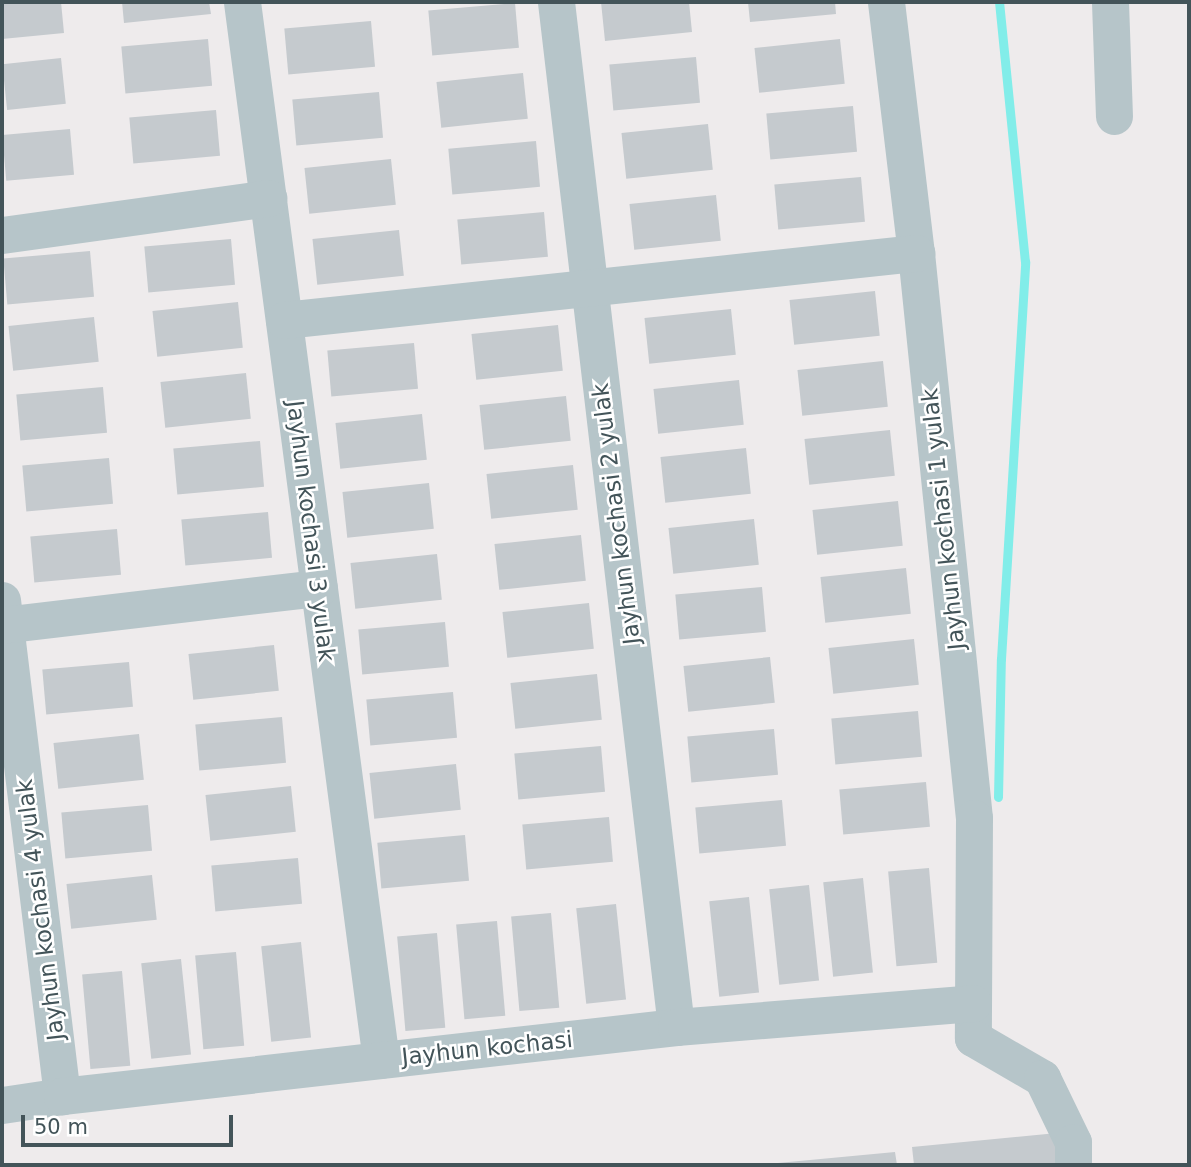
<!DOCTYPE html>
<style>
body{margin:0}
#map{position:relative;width:1191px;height:1167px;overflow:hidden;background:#eeebec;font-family:"DejaVu Sans",sans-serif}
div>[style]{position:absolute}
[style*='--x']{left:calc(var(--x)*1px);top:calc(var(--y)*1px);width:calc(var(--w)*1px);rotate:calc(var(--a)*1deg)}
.stream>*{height:9px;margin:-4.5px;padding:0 4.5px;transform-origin:4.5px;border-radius:4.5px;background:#82ede9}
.building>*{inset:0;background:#c5cace;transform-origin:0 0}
.minor>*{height:37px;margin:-18.5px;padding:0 18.5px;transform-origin:18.5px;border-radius:18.5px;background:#b6c5c9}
span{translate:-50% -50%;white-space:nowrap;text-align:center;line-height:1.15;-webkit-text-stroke:5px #fff;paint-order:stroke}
.street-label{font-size:23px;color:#435459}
.frame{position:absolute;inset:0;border:4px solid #435459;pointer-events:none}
.scale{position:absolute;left:21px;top:1115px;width:212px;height:32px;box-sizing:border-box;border:4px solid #435459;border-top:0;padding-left:9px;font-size:21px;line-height:24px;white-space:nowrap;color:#435459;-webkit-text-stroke:5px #fff;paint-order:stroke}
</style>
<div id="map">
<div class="stream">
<i style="--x:998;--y:797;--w:138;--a:-88.8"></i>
<i style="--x:1001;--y:659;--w:398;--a:-86.5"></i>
<i style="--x:1025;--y:262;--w:261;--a:-95.7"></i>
</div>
<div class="building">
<i style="clip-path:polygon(2px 2px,61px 2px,64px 33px,2px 39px)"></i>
<i style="clip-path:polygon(122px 2px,209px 2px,211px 14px,124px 23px)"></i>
<i style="clip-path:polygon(601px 2px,689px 2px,692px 32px,605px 41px)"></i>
<i style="clip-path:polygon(748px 2px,835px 2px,836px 14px,750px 22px)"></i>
<i style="left:515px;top:3px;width:45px;height:87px;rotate:85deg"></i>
<i style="left:371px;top:21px;width:46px;height:87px;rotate:85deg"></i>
<i style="left:208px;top:39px;width:47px;height:87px;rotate:85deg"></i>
<i style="left:840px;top:39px;width:45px;height:86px;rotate:84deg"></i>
<i style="left:696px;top:57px;width:46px;height:87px;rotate:85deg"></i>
<i style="left:61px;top:58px;width:46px;height:59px;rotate:84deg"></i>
<i style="left:523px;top:73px;width:46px;height:87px;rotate:84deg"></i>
<i style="left:379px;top:92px;width:46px;height:87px;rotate:85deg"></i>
<i style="left:853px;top:106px;width:46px;height:87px;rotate:85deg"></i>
<i style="left:216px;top:110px;width:46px;height:87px;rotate:85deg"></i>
<i style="left:708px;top:124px;width:46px;height:87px;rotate:84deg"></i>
<i style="left:70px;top:129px;width:46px;height:68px;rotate:85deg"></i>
<i style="left:536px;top:141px;width:46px;height:88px;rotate:85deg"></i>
<i style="left:391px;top:159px;width:46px;height:87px;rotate:84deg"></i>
<i style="left:861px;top:177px;width:45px;height:87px;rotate:85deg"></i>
<i style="left:716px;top:195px;width:46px;height:87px;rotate:84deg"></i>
<i style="left:544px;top:212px;width:45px;height:87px;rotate:85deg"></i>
<i style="left:399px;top:230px;width:46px;height:87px;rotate:84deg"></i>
<i style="left:231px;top:239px;width:46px;height:87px;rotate:85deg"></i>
<i style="left:90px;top:251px;width:46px;height:87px;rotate:85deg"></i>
<i style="left:875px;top:291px;width:45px;height:86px;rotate:84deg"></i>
<i style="left:238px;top:302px;width:46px;height:86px;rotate:84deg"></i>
<i style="left:731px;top:309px;width:46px;height:87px;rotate:84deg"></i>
<i style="left:94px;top:317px;width:45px;height:86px;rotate:84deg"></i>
<i style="left:558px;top:325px;width:46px;height:87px;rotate:84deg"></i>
<i style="left:414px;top:343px;width:46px;height:87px;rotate:85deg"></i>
<i style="left:883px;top:361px;width:46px;height:86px;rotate:84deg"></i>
<i style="left:246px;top:373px;width:46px;height:86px;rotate:84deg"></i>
<i style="left:739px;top:380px;width:45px;height:86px;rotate:84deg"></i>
<i style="left:103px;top:387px;width:46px;height:87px;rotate:85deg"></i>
<i style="left:566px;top:396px;width:45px;height:87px;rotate:84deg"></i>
<i style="left:422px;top:414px;width:46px;height:87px;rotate:84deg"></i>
<i style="left:890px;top:430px;width:46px;height:86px;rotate:84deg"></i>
<i style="left:260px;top:441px;width:46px;height:87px;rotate:85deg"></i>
<i style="left:746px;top:448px;width:46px;height:86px;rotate:84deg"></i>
<i style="left:109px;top:458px;width:46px;height:87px;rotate:85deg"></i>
<i style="left:573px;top:465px;width:45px;height:87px;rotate:84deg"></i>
<i style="left:429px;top:483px;width:46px;height:87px;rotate:84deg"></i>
<i style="left:898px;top:501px;width:45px;height:86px;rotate:84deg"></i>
<i style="left:268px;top:512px;width:46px;height:87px;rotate:85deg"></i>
<i style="left:754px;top:519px;width:46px;height:86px;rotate:84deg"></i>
<i style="left:117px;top:529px;width:46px;height:87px;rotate:85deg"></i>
<i style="left:581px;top:535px;width:46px;height:87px;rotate:84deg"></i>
<i style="left:437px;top:554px;width:46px;height:87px;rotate:84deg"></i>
<i style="left:906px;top:568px;width:46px;height:86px;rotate:84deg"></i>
<i style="left:762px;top:587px;width:45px;height:87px;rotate:85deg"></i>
<i style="left:589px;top:603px;width:46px;height:87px;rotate:84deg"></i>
<i style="left:445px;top:622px;width:45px;height:87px;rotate:85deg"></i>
<i style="left:914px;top:639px;width:46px;height:86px;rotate:84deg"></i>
<i style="left:274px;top:645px;width:46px;height:86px;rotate:84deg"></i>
<i style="left:770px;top:657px;width:46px;height:87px;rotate:84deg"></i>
<i style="left:129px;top:662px;width:45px;height:87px;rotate:85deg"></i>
<i style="left:597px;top:674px;width:46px;height:87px;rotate:84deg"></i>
<i style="left:453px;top:692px;width:46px;height:87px;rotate:85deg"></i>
<i style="left:918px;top:711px;width:46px;height:87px;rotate:85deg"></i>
<i style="left:282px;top:717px;width:46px;height:87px;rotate:85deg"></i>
<i style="left:774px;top:729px;width:46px;height:87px;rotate:85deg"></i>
<i style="left:139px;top:734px;width:46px;height:86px;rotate:84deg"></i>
<i style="left:601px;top:746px;width:46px;height:87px;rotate:85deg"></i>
<i style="left:456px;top:764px;width:46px;height:87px;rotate:84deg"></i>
<i style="left:926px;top:782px;width:45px;height:87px;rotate:85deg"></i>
<i style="left:291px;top:786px;width:46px;height:86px;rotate:84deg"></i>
<i style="left:782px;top:800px;width:46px;height:87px;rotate:85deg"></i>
<i style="left:148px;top:805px;width:46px;height:87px;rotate:85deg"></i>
<i style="left:609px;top:817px;width:45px;height:87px;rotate:85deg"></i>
<i style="left:465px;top:835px;width:46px;height:88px;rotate:85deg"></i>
<i style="left:298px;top:858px;width:46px;height:87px;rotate:85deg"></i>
<i style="left:929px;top:868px;width:95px;height:41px;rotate:85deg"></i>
<i style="left:152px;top:875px;width:45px;height:86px;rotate:84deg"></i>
<i style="left:863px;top:878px;width:95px;height:40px;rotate:84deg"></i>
<i style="left:809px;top:885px;width:96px;height:40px;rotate:84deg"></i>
<i style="left:749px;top:897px;width:96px;height:40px;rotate:84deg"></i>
<i style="left:616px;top:904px;width:96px;height:40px;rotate:84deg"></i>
<i style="left:551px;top:913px;width:95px;height:40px;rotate:85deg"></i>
<i style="left:497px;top:921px;width:95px;height:41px;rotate:85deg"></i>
<i style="left:437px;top:933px;width:95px;height:40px;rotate:85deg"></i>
<i style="left:301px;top:942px;width:96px;height:40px;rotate:84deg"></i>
<i style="left:236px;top:952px;width:94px;height:41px;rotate:85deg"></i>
<i style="left:181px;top:959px;width:96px;height:40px;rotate:84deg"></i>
<i style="left:122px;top:971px;width:95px;height:40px;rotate:85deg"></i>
<i style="clip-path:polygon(1057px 1133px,1060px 1165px,914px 1165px,912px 1147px)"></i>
<i style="clip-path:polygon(895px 1152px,897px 1165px,779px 1165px,778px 1163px)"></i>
</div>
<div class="minor">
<i style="--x:242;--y:2;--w:1067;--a:82.52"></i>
<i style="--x:556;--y:2;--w:1032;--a:83.32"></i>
<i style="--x:886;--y:2;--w:253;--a:83.2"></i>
<i style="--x:916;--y:253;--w:568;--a:84.14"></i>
<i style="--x:974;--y:818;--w:220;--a:90.3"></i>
<i style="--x:973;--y:1038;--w:80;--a:30.1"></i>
<i style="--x:1042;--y:1078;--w:71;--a:64.2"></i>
<i style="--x:1073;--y:1142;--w:23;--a:90"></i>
<i style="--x:1110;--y:2;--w:114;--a:88"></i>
<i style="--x:2;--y:235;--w:269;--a:-7.9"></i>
<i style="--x:284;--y:320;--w:636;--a:-6.05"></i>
<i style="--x:2;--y:600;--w:500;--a:83.1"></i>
<i style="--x:2;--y:625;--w:319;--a:-6.7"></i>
<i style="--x:2;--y:1105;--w:61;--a:-8.5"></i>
<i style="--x:62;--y:1096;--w:618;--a:-6.41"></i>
<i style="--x:676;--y:1027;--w:298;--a:-4.6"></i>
</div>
<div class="street-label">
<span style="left:616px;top:514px;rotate:-97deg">Jayhun kochasi 2 yulak</span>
<span style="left:943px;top:519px;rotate:-96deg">Jayhun kochasi 1 yulak</span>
<span style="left:311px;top:531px;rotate:83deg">Jayhun kochasi 3 yulak</span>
<span style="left:40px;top:910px;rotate:-97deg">Jayhun kochasi 4 yulak</span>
<span style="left:487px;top:1048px;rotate:-6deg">Jayhun kochasi</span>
</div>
<div class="frame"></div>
<div class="scale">50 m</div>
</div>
